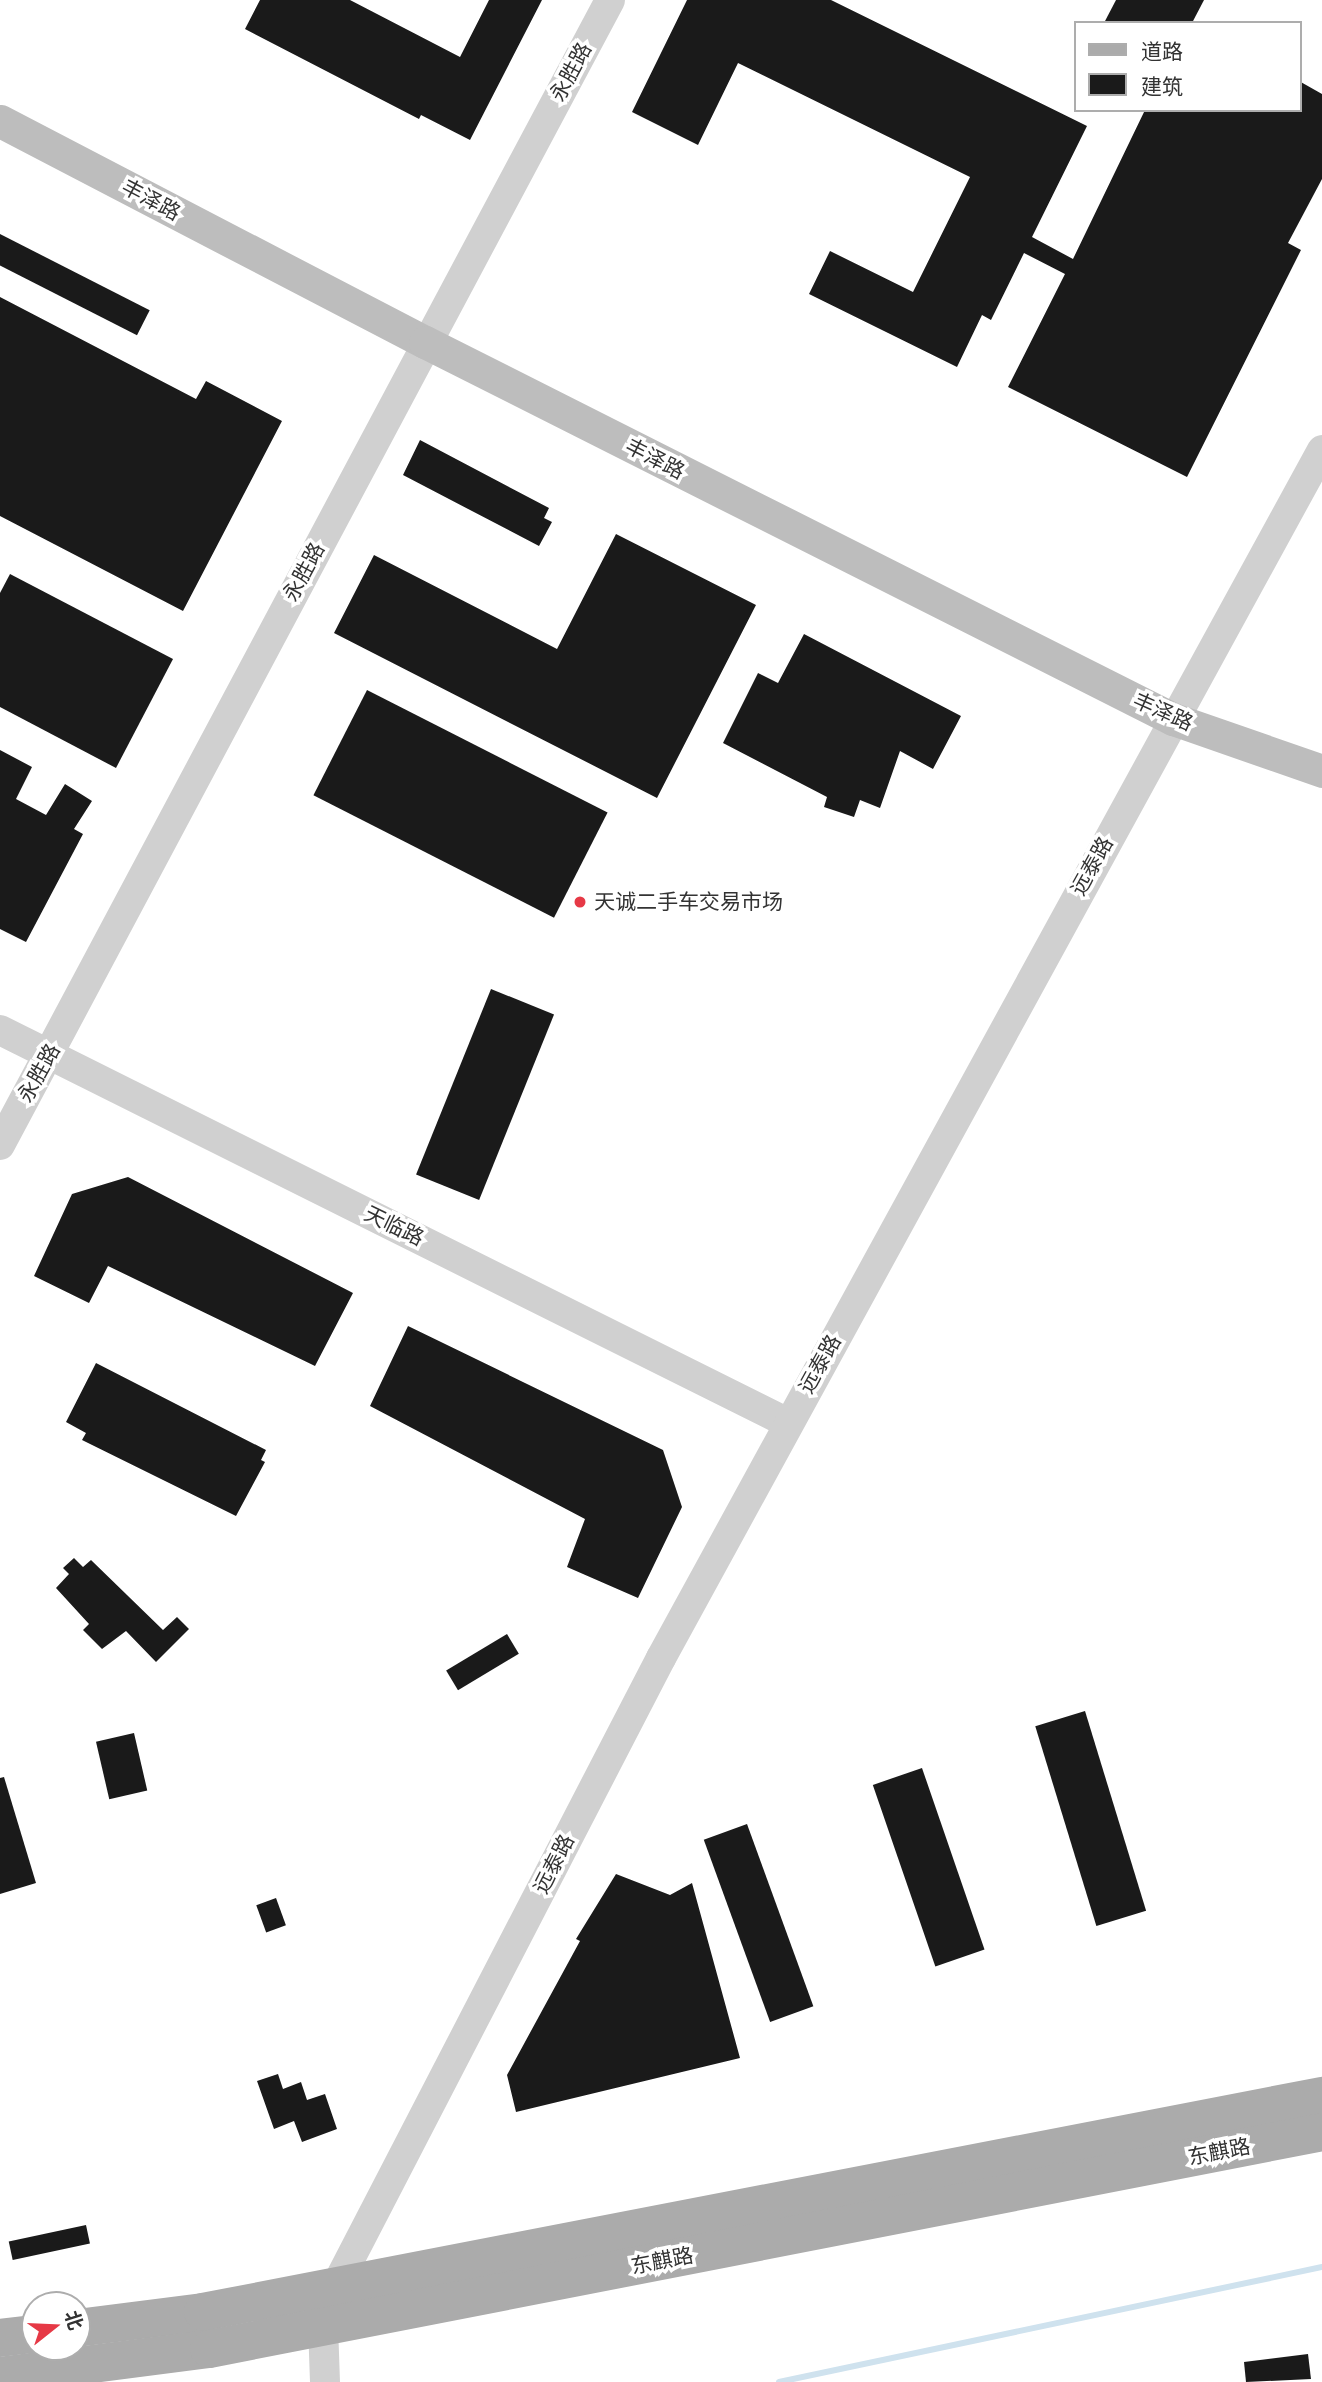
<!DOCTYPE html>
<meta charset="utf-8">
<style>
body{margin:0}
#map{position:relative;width:1322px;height:2382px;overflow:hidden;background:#fff;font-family:"DejaVu Sans","Noto Sans SC",sans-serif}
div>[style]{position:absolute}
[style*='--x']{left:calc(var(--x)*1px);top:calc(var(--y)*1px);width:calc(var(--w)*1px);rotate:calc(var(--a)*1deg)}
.stream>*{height:6px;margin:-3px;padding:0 3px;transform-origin:3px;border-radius:3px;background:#cfe2ee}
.building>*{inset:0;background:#1a1a1a;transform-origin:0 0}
.tertiary>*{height:30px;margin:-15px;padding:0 15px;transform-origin:15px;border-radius:15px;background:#d0d0d0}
.secondary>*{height:33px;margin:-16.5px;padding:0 16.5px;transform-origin:16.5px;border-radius:16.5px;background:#bdbdbd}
.primary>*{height:38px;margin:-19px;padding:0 19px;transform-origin:19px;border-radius:19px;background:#ababab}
.dots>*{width:19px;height:19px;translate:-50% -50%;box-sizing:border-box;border:4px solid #fff;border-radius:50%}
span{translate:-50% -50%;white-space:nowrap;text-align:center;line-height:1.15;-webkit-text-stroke:7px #fff;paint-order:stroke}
.street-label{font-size:21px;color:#333}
.poi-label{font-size:21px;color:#333}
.left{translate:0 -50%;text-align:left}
.legend{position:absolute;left:1074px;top:21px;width:228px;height:91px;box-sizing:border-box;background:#fff;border:2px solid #adadad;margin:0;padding:9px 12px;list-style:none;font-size:21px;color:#333}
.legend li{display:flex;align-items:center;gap:14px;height:35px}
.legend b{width:35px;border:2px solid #adadad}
.north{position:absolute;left:21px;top:2291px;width:70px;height:70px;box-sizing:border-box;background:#fff;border:2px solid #adadad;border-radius:50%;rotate:72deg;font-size:19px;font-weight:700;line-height:28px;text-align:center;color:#333}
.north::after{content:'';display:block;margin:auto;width:24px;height:32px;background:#e63946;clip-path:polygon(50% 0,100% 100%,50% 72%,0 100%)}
</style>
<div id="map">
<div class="stream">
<i style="--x:779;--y:2382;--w:555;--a:-11.96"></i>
</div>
<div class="building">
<i style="clip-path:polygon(260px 0,350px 0,460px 57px,489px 0,542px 0,470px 140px,421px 115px,419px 119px,245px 29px)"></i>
<i style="clip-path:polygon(687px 0,831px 0,1087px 126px,1032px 237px,1073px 259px,1145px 110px,1299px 110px,1299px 81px,1322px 94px,1322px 179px,1288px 243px,1301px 250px,1187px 477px,1008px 387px,1065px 274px,1024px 253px,991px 320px,982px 315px,957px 367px,809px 294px,830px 251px,913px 292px,970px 177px,738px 63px,698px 145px,632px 112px)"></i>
<i style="clip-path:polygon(1116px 0,1204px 0,1192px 23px,1104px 23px)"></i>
<i style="left:0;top:234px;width:168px;height:28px;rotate:27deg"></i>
<i style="clip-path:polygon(0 297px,196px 399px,206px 381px,282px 421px,183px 611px,0 516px)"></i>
<i style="clip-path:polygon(420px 440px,549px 508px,544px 518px,552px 522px,539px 546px,403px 475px)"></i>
<i style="clip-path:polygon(616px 534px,756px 605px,657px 798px,334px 633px,374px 555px,557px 649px)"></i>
<i style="clip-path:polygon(10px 574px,173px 659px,116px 768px,0 707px,0 593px)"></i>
<i style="clip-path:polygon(804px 634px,961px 716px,933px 769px,900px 751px,880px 808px,860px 800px,854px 817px,824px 807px,827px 797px,723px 743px,758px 673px,778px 683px)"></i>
<i style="left:367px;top:690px;width:270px;height:118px;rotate:27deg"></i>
<i style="clip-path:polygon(0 750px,32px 767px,16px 799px,46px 815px,65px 784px,92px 801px,74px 829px,83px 834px,26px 942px,0 929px)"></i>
<i style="left:491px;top:989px;width:68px;height:200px;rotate:22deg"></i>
<i style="clip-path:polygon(128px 1177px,353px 1293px,315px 1366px,108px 1266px,89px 1303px,34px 1276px,72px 1194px)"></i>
<i style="clip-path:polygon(408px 1326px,663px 1450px,682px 1507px,638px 1598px,567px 1567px,585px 1519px,370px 1406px)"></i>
<i style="clip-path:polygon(96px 1363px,266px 1450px,261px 1460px,265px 1462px,236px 1516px,82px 1440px,86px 1433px,66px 1422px)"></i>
<i style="clip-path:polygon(74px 1558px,83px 1567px,91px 1560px,163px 1630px,177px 1617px,189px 1629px,156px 1662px,126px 1631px,102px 1649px,83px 1630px,89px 1624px,56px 1588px,69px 1574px,63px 1568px)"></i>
<i style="left:507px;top:1634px;width:23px;height:71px;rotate:59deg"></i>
<i style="left:1085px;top:1711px;width:209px;height:52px;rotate:73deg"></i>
<i style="left:134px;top:1733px;width:59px;height:39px;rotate:77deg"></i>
<i style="left:922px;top:1768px;width:192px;height:52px;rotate:71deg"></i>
<i style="clip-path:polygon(4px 1777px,36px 1883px,0 1894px,0 1778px)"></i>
<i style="left:747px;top:1824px;width:194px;height:46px;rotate:70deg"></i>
<i style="clip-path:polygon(616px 1874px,670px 1895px,692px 1883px,740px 2058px,516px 2112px,507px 2075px,580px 1941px,576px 1939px)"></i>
<i style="left:276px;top:1898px;width:29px;height:21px;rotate:70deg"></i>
<i style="clip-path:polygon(278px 2074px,283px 2089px,301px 2082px,307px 2100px,325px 2094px,337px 2129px,302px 2142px,294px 2121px,274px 2129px,257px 2081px)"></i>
<i style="left:86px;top:2225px;width:19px;height:79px;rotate:78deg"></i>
<i style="clip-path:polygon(1308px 2354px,1311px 2379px,1246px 2382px,1244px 2362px)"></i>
</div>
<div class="tertiary">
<i style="--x:0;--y:1030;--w:881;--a:26.51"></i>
<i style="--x:0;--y:1145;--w:1297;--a:-61.95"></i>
<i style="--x:325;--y:2382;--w:57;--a:-92"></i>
<i style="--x:323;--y:2325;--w:41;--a:-71.6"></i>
<i style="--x:336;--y:2286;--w:707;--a:-62.64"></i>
<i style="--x:661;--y:1658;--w:1377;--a:-61.31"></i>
</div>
<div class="secondary">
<i style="--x:0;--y:121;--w:479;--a:27.5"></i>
<i style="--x:425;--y:342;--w:838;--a:26.75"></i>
<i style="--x:1173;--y:719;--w:158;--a:19.2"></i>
</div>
<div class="primary">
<i style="--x:77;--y:2328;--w:127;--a:-7.2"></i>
<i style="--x:203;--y:2312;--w:1140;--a:-10.93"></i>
<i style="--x:0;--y:2338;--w:35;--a:-7"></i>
<i style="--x:0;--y:2376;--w:211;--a:-7.4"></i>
<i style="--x:209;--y:2349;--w:1134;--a:-11.03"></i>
</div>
<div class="dots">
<i style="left:580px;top:902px;background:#e63946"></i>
</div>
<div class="street-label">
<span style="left:571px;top:72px;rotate:-62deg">永胜路</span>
<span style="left:151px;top:200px;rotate:28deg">丰泽路</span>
<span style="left:655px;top:459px;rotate:27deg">丰泽路</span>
<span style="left:304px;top:572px;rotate:-62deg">永胜路</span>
<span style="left:1163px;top:712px;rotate:24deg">丰泽路</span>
<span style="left:1092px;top:866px;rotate:-61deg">远泰路</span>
<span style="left:39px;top:1073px;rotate:-61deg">永胜路</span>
<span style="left:394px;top:1226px;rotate:26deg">天临路</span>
<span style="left:820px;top:1364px;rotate:-61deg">远泰路</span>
<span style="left:554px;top:1864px;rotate:-63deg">远泰路</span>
<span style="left:1219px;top:2152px;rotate:-11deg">东麒路</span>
<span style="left:662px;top:2261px;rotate:-11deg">东麒路</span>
</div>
<div class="poi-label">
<span class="left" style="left:594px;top:902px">天诚二手车交易市场</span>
</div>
<ul class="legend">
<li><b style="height:9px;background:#ababab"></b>道路</li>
<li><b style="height:19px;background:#1a1a1a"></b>建筑</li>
</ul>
<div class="north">北</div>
</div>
